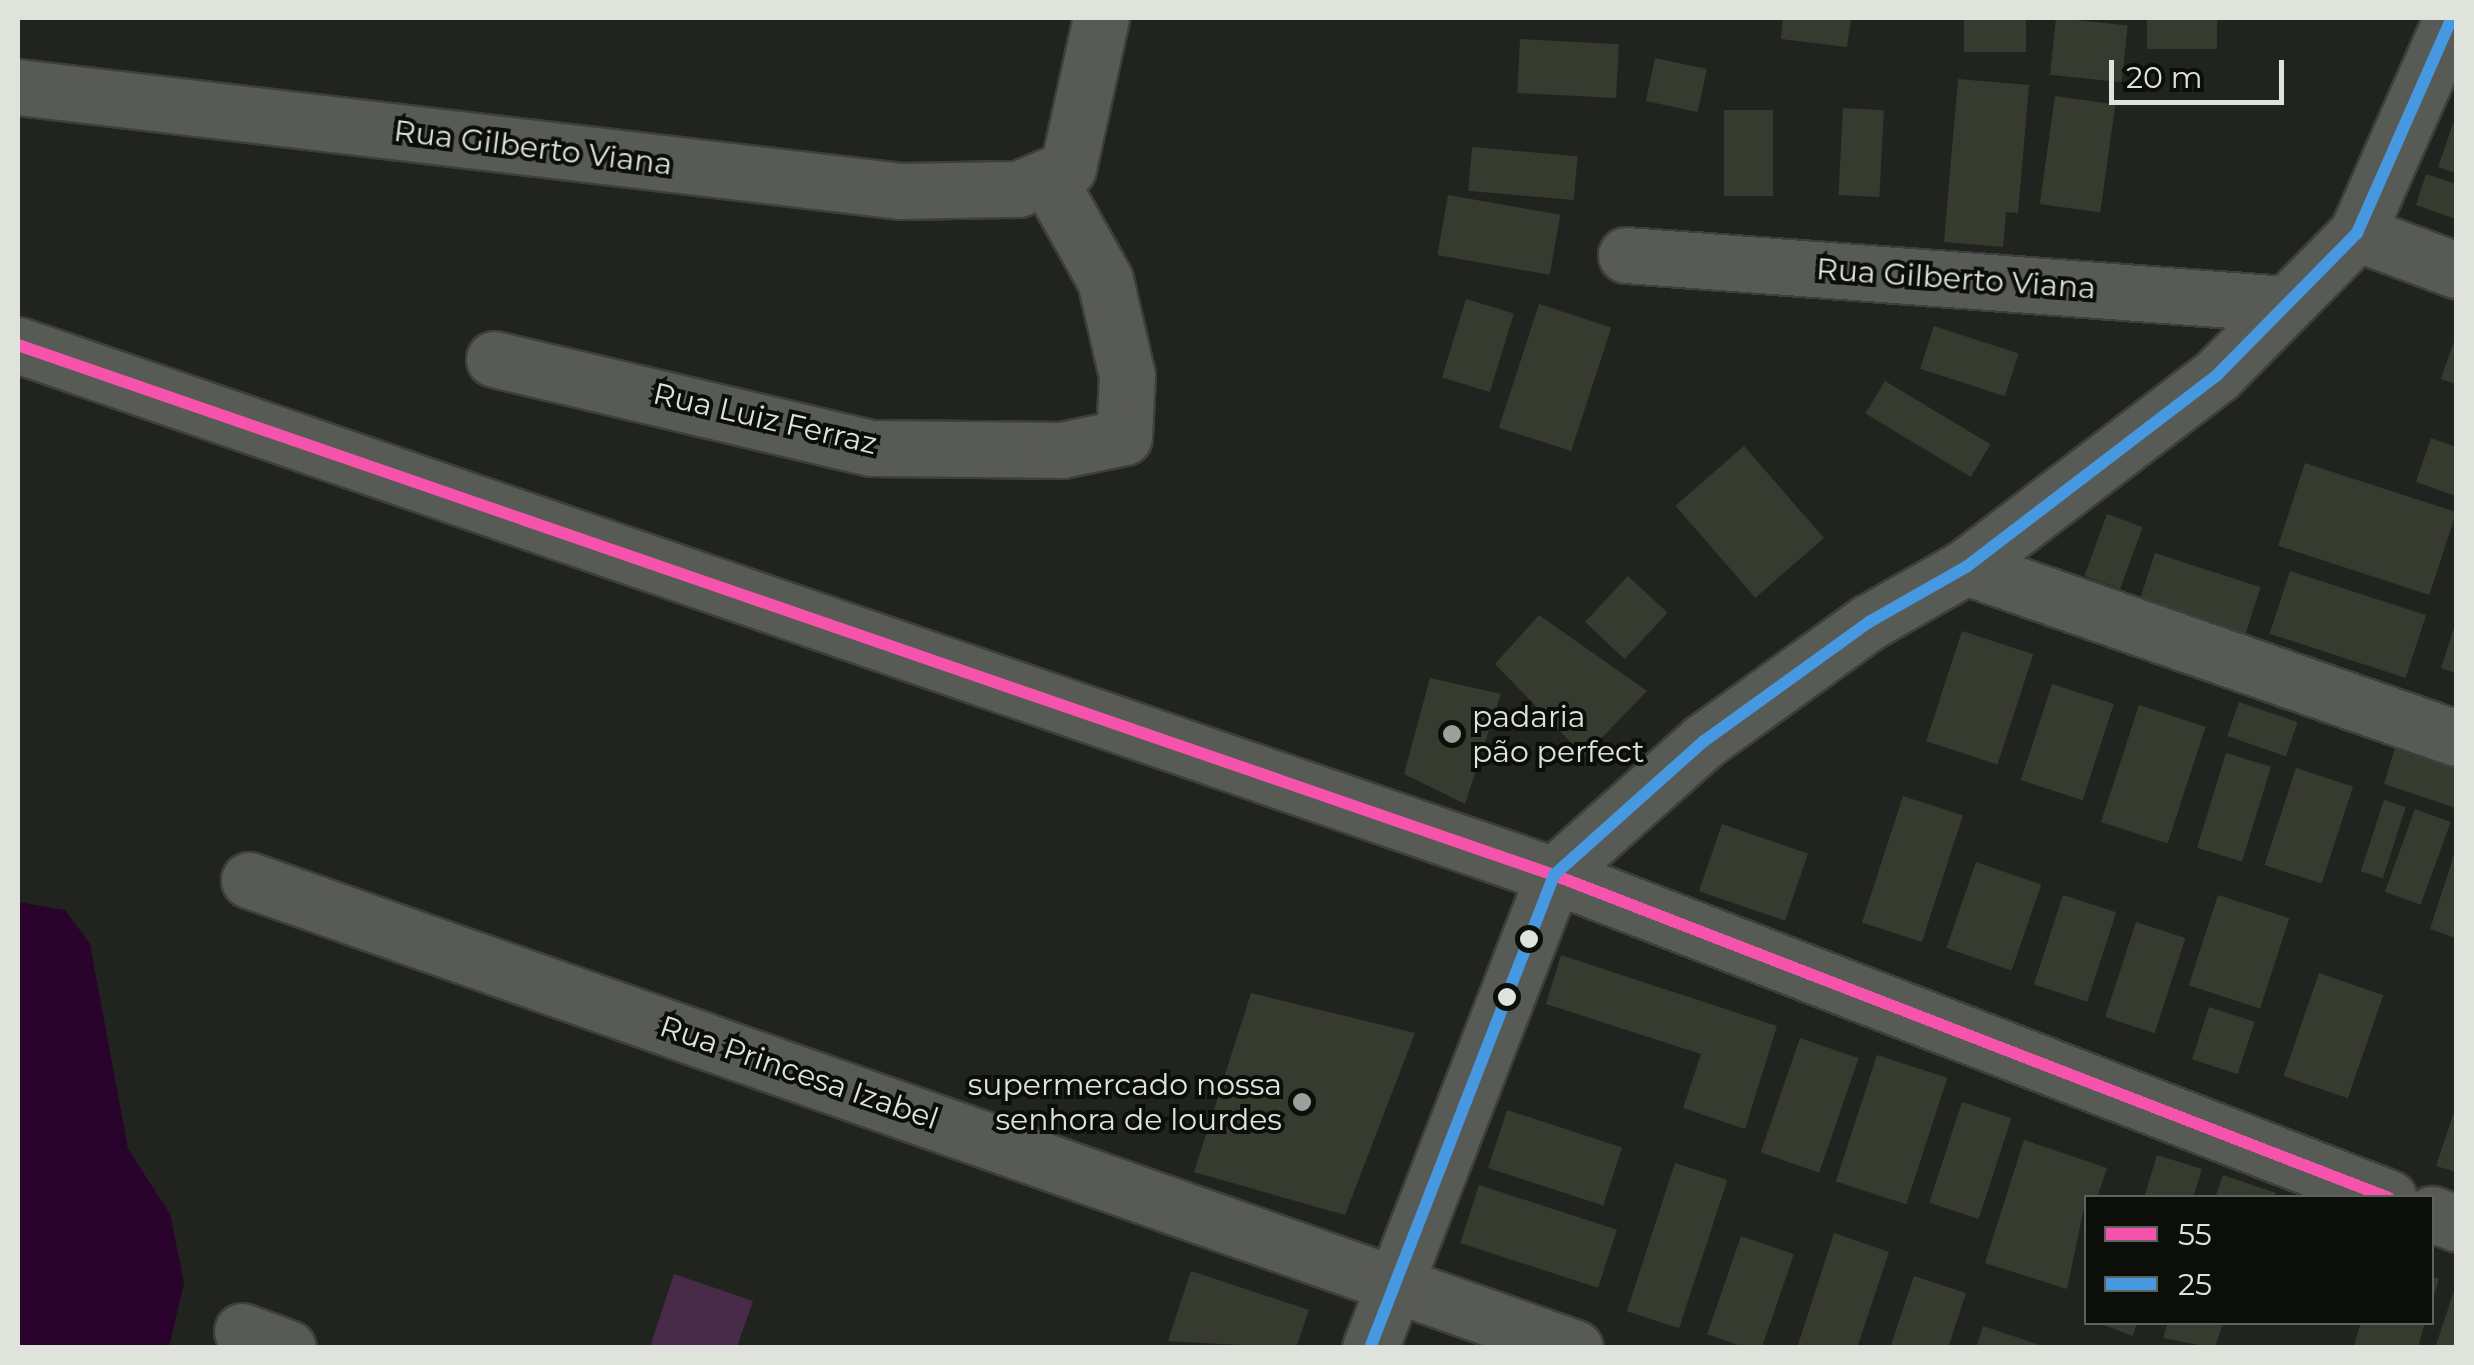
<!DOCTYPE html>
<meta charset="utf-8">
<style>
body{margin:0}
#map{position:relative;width:2474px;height:1365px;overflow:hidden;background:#21231e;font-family:Montserrat,sans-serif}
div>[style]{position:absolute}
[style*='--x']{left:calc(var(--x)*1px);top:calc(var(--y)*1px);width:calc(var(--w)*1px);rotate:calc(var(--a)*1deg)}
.green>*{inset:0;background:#482b48}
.water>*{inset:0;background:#29032b}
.building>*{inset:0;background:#373b2f;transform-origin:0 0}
.roads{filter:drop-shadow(2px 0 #3d3f3a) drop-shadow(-2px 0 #3d3f3a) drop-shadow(0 2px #3d3f3a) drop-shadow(0 -2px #3d3f3a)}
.minor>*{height:55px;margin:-27.5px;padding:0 27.5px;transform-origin:27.5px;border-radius:27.5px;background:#585a55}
.tertiary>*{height:55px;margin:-27.5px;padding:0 27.5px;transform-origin:27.5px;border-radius:27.5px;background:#585a55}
.bus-1>*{height:12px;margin:-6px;padding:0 6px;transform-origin:6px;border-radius:6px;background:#f653ac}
.bus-2>*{height:12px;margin:-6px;padding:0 6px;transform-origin:6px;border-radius:6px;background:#4699e1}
.dots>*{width:28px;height:28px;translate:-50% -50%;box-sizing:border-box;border:5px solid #0c0e09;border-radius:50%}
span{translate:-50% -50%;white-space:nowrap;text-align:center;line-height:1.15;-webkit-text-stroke:8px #0c0e09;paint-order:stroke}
.street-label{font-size:30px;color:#dfe3dc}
.poi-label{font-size:30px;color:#dfe3dc}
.left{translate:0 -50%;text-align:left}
.right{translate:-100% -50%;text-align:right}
.frame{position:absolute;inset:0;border:20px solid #dfe3dc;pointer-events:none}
.legend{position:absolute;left:2084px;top:1195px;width:350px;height:130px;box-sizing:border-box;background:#0c0e09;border:2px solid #60635d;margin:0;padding:12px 18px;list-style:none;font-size:30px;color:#dfe3dc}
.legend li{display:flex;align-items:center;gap:20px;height:50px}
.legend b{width:50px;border:2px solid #60635d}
.scale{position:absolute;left:2109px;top:60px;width:175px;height:45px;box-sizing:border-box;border:5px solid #dfe3dc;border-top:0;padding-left:12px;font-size:30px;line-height:35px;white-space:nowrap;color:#dfe3dc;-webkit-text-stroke:8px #0c0e09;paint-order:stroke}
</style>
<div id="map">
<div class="green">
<i style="clip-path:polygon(674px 1274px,753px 1301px,737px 1347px,650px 1347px)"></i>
</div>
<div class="water">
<i style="clip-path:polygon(18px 902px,65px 910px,90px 944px,128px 1149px,170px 1214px,184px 1283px,169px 1347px,18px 1347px)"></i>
</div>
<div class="building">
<i style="clip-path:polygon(1783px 18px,1851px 18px,1847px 47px,1781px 39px)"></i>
<i style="left:1964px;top:18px;width:62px;height:34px"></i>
<i style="left:2056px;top:18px;width:72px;height:57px;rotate:6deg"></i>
<i style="left:2147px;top:18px;width:70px;height:31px"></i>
<i style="left:1520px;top:39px;width:99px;height:54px;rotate:3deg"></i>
<i style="left:1655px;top:58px;width:53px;height:44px;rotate:12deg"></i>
<i style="clip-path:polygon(1958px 79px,2029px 85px,2018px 213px,2006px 212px,2003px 247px,1944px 242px)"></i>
<i style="left:2055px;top:96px;width:61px;height:109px;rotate:8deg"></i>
<i style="left:1843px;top:108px;width:41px;height:87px;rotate:3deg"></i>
<i style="left:1724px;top:110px;width:49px;height:86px"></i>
<i style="clip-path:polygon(2456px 115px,2456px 173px,2438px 167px)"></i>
<i style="left:1472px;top:147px;width:106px;height:44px;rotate:5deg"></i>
<i style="clip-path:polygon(2426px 174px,2456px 184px,2456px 219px,2416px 205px)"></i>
<i style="left:1448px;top:195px;width:114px;height:61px;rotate:10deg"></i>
<i style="left:1466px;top:299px;width:50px;height:82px;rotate:17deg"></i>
<i style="left:1539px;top:304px;width:76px;height:130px;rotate:18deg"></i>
<i style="left:1934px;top:326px;width:89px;height:45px;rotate:18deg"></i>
<i style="clip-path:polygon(2456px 335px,2456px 384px,2441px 379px)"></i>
<i style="left:1885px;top:381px;width:123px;height:38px;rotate:31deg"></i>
<i style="clip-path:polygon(2431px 438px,2456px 447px,2456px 496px,2416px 482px)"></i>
<i style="left:1744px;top:446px;width:122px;height:91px;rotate:49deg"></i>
<i style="left:2305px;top:463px;width:159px;height:87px;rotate:18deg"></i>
<i style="left:2107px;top:514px;width:38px;height:66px;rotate:20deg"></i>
<i style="left:2155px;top:553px;width:111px;height:49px;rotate:18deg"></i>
<i style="left:2290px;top:571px;width:143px;height:66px;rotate:18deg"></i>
<i style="left:1628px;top:576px;width:54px;height:63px;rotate:43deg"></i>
<i style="clip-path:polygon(1539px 615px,1647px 691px,1584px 756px,1495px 664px)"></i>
<i style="clip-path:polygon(2456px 622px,2456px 673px,2441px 668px)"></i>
<i style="left:1962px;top:631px;width:75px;height:116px;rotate:18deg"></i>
<i style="clip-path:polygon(1430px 678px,1501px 694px,1465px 804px,1404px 774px)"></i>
<i style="left:2052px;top:684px;width:65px;height:101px;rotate:18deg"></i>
<i style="left:2239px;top:702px;width:62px;height:36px;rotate:19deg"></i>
<i style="left:2139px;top:705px;width:70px;height:123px;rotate:18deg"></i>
<i style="clip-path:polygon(2395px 748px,2456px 768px,2456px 808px,2384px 784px)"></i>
<i style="left:2226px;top:753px;width:47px;height:99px;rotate:17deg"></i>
<i style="left:2296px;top:768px;width:60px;height:102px;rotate:18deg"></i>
<i style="left:1903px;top:796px;width:63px;height:133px;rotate:18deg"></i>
<i style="left:2384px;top:800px;width:23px;height:75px;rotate:18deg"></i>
<i style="left:2415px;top:809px;width:38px;height:88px;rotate:20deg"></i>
<i style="left:1722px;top:824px;width:91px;height:71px;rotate:19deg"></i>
<i style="clip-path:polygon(2456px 849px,2456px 938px,2430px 929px)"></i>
<i style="left:1976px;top:862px;width:69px;height:91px;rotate:19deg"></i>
<i style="left:2063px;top:895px;width:56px;height:94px;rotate:18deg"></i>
<i style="left:2218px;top:895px;width:75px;height:95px;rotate:18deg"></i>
<i style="left:2136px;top:922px;width:52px;height:100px;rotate:18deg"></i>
<i style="clip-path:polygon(1561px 955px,1777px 1026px,1745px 1129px,1683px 1108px,1701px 1054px,1546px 1004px)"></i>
<i style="left:2319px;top:973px;width:68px;height:109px;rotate:19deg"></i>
<i style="clip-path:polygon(1251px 993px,1415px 1033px,1345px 1215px,1194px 1172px)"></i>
<i style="left:2209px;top:1007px;width:48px;height:55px;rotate:18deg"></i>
<i style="left:1800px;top:1038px;width:62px;height:121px;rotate:19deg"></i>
<i style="left:1877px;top:1055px;width:74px;height:133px;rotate:18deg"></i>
<i style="left:1962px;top:1102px;width:52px;height:106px;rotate:18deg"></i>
<i style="clip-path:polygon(2456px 1106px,2456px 1172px,2436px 1166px)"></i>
<i style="left:1507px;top:1110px;width:121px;height:61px;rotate:18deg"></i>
<i style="clip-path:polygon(2024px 1140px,2107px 1168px,2097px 1198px,2086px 1198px,2067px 1289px,1985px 1263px)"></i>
<i style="clip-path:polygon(2157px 1155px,2202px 1169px,2193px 1198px,2144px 1198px)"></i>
<i style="left:1675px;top:1163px;width:55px;height:156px;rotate:18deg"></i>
<i style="clip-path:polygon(2223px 1175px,2276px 1193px,2275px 1198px,2215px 1198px)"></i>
<i style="left:1479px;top:1185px;width:145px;height:61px;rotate:18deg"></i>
<i style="clip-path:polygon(1834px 1233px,1889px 1252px,1857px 1348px,1797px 1348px)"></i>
<i style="left:1741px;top:1236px;width:56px;height:104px;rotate:19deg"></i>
<i style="clip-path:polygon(1191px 1271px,1309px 1310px,1296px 1348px,1168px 1341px)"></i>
<i style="clip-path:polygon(1914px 1276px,1966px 1293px,1948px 1348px,1890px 1348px)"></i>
<i style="clip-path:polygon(2432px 1277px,2439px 1279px,2432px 1301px)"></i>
<i style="clip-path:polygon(2456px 1285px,2456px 1348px,2435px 1348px)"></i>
<i style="clip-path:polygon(2096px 1322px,2137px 1322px,2133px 1336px)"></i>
<i style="clip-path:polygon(2168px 1322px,2223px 1322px,2215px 1348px,2163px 1338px)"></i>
<i style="clip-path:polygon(2361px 1322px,2425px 1322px,2418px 1348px,2361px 1348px,2354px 1345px)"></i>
<i style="clip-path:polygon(1983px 1326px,2046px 1347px,2045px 1348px,1976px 1348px)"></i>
</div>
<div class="roads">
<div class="minor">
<i style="--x:18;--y:87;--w:888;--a:6.72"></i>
<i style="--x:900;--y:191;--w:118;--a:-1"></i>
<i style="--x:1018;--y:189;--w:54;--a:-22.8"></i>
<i style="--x:1068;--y:168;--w:154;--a:-77.6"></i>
<i style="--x:2357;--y:233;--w:106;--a:20.5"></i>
<i style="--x:1626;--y:255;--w:662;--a:4.25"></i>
<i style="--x:18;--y:345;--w:1625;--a:19.04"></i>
<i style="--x:1554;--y:875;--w:895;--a:21.15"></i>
<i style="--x:494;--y:359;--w:387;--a:13.3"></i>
<i style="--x:871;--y:448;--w:191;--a:0.6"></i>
<i style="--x:1062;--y:450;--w:63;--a:-11.8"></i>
<i style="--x:1124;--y:437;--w:61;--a:-87.2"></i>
<i style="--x:1127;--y:376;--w:98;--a:-102.9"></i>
<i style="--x:1105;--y:280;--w:112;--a:-119.3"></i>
<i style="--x:1966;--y:567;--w:519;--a:19.24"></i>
<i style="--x:249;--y:880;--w:1406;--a:19.44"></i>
<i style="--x:2432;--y:1214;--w:26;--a:21"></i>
<i style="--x:242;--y:1331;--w:49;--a:20.3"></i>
</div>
<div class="tertiary">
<i style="--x:1370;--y:1348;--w:508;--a:-68.74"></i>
<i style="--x:1554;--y:875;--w:201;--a:-41.8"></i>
<i style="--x:1704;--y:741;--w:203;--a:-35.8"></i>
<i style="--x:1869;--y:622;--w:112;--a:-29.6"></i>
<i style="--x:1966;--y:567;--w:316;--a:-37.4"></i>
<i style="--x:2217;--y:375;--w:199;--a:-45.4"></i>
<i style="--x:2357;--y:233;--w:235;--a:-66.2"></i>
</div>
</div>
<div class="bus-1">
<i style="--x:18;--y:345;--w:1625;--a:19.04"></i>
<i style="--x:1554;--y:875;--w:895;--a:21.15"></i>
</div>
<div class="bus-2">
<i style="--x:1370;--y:1348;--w:508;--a:-68.74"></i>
<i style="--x:1554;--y:875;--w:201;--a:-41.8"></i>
<i style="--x:1704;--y:741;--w:203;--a:-35.8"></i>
<i style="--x:1869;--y:622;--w:112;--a:-29.6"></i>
<i style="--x:1966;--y:567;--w:316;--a:-37.4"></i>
<i style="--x:2217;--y:375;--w:199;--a:-45.4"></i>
<i style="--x:2357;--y:233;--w:235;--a:-66.2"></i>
</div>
<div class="dots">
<i style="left:1452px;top:734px;background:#9ca09a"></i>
<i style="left:1529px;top:939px;background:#dfe3dc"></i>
<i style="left:1507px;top:997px;background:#dfe3dc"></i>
<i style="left:1302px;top:1102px;background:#9ca09a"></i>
</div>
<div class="street-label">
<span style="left:533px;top:148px;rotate:7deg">Rua Gilberto Viana</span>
<span style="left:1956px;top:279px;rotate:4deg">Rua Gilberto Viana</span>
<span style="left:765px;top:419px;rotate:13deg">Rua Luiz Ferraz</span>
<span style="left:799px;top:1073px;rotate:19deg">Rua Princesa Izabel</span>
</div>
<div class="poi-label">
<span class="left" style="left:1472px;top:734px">padaria<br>pão perfect</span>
<span class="right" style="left:1282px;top:1102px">supermercado nossa<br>senhora de lourdes</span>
</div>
<div class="frame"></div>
<ul class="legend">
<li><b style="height:12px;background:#f653ac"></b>55</li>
<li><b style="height:12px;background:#4699e1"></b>25</li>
</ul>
<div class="scale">20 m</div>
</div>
